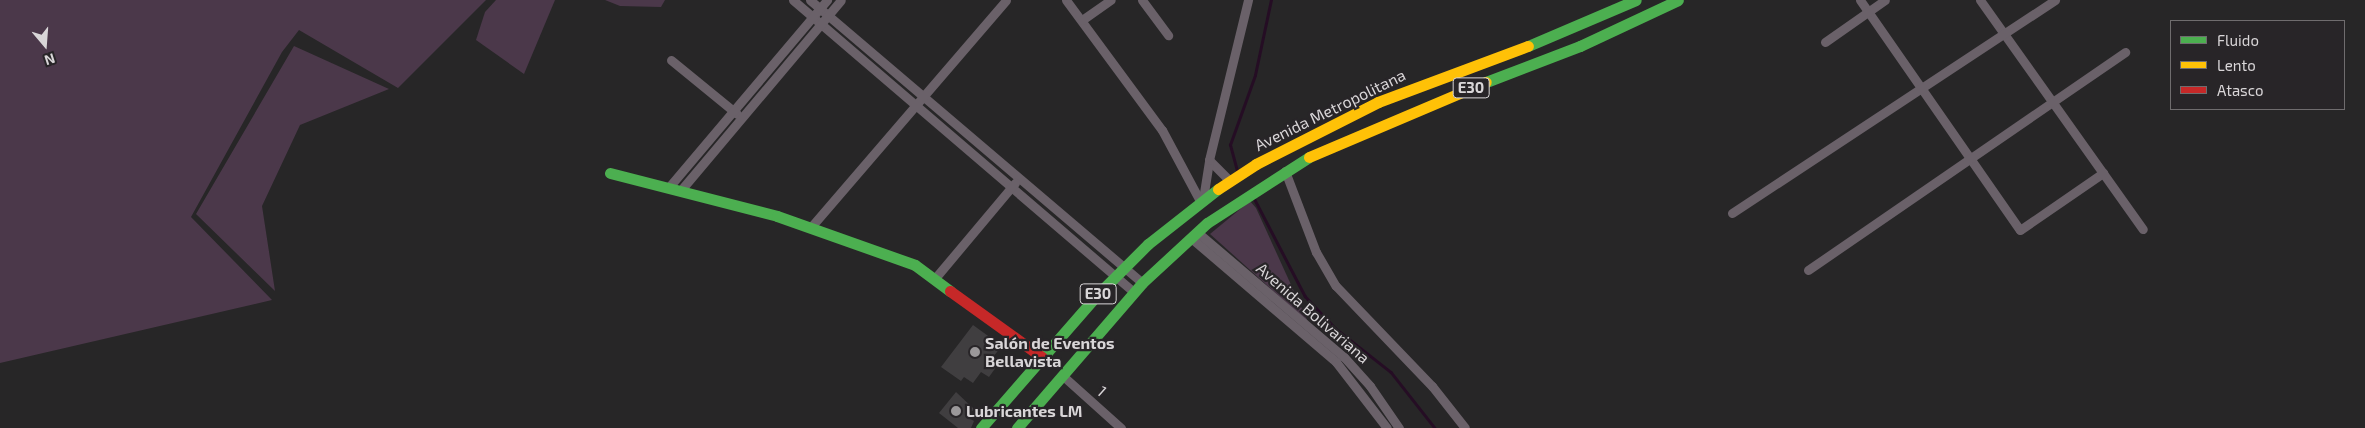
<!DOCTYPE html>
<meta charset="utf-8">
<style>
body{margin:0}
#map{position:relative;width:2365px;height:428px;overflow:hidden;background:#272627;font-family:"Exo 2",sans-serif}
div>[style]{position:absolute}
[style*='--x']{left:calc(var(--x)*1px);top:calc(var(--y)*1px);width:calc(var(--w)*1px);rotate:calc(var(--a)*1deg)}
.green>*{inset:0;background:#4b384a}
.stream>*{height:2.5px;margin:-1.25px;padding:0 1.25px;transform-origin:1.25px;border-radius:1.25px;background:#250d24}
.building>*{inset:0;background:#403e40}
.street>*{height:9px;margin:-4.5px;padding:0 4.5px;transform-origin:4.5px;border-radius:4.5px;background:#6a6169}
.fast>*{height:11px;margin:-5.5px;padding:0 5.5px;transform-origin:5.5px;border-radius:5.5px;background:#4caf50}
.slow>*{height:11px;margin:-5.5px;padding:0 5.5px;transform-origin:5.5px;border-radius:5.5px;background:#ffc107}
.jam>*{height:11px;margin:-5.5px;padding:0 5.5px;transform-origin:5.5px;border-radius:5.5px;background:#c62828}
.dots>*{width:14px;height:14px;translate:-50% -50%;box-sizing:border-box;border:2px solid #282528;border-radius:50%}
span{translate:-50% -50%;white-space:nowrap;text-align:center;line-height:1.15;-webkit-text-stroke:4.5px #282528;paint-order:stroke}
.shield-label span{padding:1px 4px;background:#282528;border:1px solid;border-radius:4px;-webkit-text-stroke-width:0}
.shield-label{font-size:15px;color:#d9d6d8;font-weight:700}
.street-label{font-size:16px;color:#d9d6d8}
.poi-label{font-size:16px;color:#d9d6d8;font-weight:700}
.left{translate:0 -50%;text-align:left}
.legend{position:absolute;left:2170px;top:20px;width:175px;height:90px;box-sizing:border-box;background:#282528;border:1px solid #6f6c6e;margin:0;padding:6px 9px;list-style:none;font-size:15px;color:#d9d6d8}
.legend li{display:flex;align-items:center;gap:10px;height:25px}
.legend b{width:25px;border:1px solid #6f6c6e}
.north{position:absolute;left:20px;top:20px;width:50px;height:50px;-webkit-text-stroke:4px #282528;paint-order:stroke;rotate:162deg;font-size:14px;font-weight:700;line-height:20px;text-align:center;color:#d9d6d8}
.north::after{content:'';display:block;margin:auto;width:18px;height:22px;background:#d9d6d8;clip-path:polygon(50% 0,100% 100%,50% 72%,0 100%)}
</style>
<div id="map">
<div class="green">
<i style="clip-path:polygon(0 0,486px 0,398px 88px,299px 30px,282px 52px,191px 217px,272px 300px,0 363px)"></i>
<i style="clip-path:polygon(496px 0,555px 0,524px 74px,476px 40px,485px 12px)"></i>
<i style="clip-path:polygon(605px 0,665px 0,661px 7px,620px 6px)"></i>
<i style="clip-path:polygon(294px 46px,389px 89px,300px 125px,262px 206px,275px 291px,196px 214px)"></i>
<i style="clip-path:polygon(1250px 201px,1256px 208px,1308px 322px,1210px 234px)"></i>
</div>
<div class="stream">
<i style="--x:1237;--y:171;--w:27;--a:-105"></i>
<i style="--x:1230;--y:145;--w:74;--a:-70.3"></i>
<i style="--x:1255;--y:75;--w:77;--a:-78"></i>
<i style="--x:1253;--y:196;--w:113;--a:62.5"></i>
<i style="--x:1305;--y:296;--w:44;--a:46.8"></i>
<i style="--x:1335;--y:328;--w:71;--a:38.2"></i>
<i style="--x:1391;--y:372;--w:71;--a:51.8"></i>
</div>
<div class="building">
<i style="clip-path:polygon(973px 325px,1002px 346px,992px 358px,999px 363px,989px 377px,981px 372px,973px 383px,964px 377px,961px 381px,941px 367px)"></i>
<i style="clip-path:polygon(956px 392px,974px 409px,967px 417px,974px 421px,971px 428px,958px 428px,939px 413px)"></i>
</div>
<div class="street">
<i style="--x:793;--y:0;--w:449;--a:40.6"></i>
<i style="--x:810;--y:0;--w:436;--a:40.4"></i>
<i style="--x:1066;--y:0;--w:162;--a:53.6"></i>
<i style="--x:1162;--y:130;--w:81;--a:61.8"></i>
<i style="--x:1142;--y:0;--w:44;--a:53.4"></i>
<i style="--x:1860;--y:0;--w:280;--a:55.2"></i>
<i style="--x:2020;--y:230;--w:101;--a:-34.5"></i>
<i style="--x:1980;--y:0;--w:281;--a:54.6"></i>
<i style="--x:1082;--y:20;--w:35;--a:-35"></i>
<i style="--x:1825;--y:42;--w:73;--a:-35"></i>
<i style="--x:671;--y:60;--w:85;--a:39.3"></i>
<i style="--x:1209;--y:160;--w:30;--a:45"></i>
<i style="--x:1285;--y:171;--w:87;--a:69.1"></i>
<i style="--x:1316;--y:252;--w:39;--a:60"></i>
<i style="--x:1336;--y:286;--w:139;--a:46.2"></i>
<i style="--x:1432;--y:386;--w:53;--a:51.8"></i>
<i style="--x:669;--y:187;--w:245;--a:-49.8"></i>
<i style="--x:681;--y:190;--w:248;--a:-49.9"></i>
<i style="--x:1203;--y:199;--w:39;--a:-81"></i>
<i style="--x:1209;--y:160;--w:165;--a:-76.3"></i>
<i style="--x:1732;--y:213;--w:387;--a:-33.4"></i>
<i style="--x:811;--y:227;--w:299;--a:-49.3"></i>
<i style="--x:1197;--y:232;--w:193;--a:40.4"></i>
<i style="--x:1344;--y:357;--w:39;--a:48"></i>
<i style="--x:1370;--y:386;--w:51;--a:55.4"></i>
<i style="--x:1191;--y:238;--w:191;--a:40.5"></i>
<i style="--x:1336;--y:362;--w:83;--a:52.3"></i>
<i style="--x:1808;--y:270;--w:385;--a:-34.5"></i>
<i style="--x:936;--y:277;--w:123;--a:-50"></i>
<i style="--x:1063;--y:376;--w:78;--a:41.9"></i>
</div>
<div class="fast">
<i style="--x:1528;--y:46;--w:117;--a:-23.1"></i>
<i style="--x:1486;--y:82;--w:101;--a:-21"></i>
<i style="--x:1580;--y:46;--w:108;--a:-25.1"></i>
<i style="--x:610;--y:173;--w:172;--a:14.4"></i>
<i style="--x:777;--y:216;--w:146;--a:19.5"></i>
<i style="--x:915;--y:265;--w:44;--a:36.6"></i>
<i style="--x:981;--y:428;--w:175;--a:-48.9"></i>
<i style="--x:1096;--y:296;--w:74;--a:-45"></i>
<i style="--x:1148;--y:244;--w:89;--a:-38.2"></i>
<i style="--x:1017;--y:428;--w:191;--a:-49.2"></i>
<i style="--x:1142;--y:283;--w:88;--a:-42.7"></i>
<i style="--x:1207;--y:223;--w:121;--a:-32.9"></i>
</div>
<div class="slow">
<i style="--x:1309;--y:157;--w:192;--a:-23"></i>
<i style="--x:1218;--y:189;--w:45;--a:-33.3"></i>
<i style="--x:1256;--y:164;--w:137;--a:-26.9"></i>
<i style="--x:1378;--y:102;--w:160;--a:-20.5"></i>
</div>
<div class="jam">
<i style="--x:950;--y:291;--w:113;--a:35.7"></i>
</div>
<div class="dots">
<i style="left:975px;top:352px;background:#9b989a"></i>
<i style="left:956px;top:411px;background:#9b989a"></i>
</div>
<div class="shield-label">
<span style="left:1471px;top:88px">E30</span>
<span style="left:1098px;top:294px">E30</span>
</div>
<div class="street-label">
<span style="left:1330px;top:110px;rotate:-26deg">Avenida Metropolitana</span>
<span style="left:1313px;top:313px;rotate:41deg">Avenida Bolivariana</span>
<span style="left:1102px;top:391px;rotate:42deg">1</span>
</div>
<div class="poi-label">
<span class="left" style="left:985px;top:352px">Salón de Eventos<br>Bellavista</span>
<span class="left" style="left:966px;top:411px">Lubricantes LM</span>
</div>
<ul class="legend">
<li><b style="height:6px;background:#4caf50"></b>Fluido</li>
<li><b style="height:6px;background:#ffc107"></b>Lento</li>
<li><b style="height:6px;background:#c62828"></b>Atasco</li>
</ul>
<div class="north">N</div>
</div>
